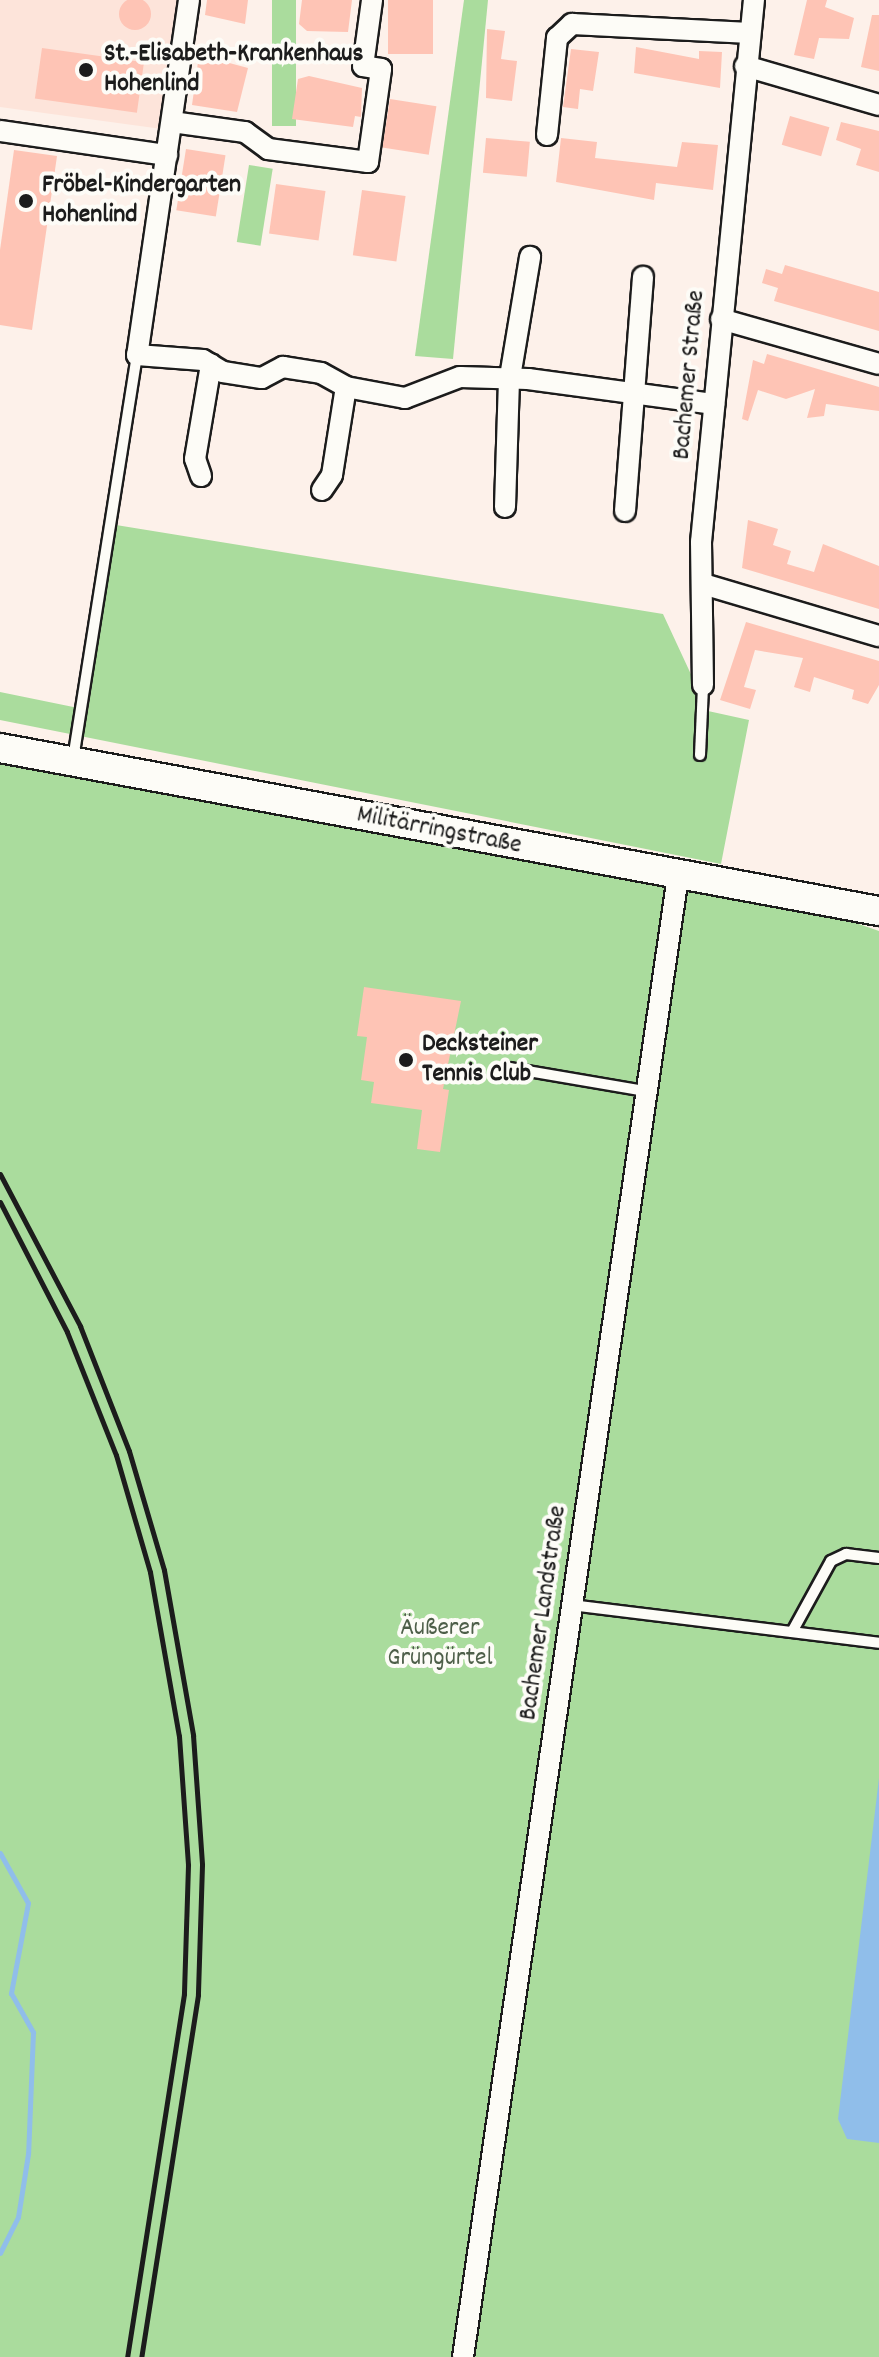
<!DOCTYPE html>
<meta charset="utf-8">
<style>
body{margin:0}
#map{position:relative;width:879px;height:2357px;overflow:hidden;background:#fdf1ea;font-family:Dekko,sans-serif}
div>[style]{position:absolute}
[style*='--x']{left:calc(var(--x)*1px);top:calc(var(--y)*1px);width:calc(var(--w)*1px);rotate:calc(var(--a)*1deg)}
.built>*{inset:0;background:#fde4da}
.green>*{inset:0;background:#aadc9d;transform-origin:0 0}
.water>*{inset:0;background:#90beea}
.stream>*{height:5px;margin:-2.5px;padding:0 2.5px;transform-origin:2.5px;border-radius:2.5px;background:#90beea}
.building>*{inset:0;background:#fec4b5;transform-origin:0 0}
.round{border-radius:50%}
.roads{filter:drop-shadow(2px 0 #1c1c1c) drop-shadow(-2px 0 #1c1c1c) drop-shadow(0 2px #1c1c1c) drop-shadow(0 -2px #1c1c1c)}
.service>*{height:10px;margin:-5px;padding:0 5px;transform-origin:5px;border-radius:5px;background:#fdfcf7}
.minor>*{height:20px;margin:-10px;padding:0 10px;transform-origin:10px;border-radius:10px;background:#fdfcf7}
.secondary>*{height:28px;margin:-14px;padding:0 14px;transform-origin:14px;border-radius:14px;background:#fdfcf7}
.rail>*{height:5px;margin:-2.5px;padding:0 2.5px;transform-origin:2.5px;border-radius:2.5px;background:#1c1c1c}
.dots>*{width:22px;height:22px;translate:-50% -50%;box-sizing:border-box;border:4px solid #fdfcf7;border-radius:50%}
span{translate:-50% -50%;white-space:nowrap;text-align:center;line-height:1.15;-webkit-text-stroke:8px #fdfcf7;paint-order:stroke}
.poi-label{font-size:26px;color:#1c1c1c;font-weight:700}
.left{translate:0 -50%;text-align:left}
.street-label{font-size:26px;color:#1c1c1c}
.park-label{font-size:26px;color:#4e5f49}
</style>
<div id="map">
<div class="built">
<i style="clip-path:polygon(0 0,183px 0,162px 129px,0 107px)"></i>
</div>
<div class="green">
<i style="left:272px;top:0;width:24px;height:126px"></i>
<i style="clip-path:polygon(464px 0,488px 0,453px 359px,415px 356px)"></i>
<i style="left:249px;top:165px;width:24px;height:78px;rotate:9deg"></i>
<i style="clip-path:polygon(116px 525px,663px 614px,708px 711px,749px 720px,721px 864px,0 720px,0 692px,88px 710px)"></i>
<i style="clip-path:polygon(0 764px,830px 914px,879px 931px,879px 2357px,0 2357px)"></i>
</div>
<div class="water">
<i style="clip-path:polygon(879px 1778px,879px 2143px,847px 2139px,838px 2119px)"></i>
</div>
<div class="stream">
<i style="--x:0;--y:1853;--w:57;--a:60.8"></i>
<i style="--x:28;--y:1903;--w:92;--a:100.7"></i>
<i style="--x:11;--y:1993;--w:45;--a:60.6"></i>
<i style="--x:33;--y:2032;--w:122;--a:92.3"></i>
<i style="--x:28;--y:2154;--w:64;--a:99"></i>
<i style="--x:18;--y:2217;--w:40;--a:116.6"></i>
</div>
<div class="building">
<i class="round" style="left:119px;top:-2px;width:32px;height:32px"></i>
<i style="clip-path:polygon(207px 0,248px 0,245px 24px,205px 15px)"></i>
<i style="clip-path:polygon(302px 0,352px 0,348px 32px,307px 31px,299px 24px)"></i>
<i style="left:388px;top:0;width:45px;height:54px"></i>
<i style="clip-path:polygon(807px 0,827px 0,825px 7px,854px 18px,849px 39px,819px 38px,814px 59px,794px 55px)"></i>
<i style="clip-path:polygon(872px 15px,879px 15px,879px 71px,861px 67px)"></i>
<i style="clip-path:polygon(487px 29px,505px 31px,501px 59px,517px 61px,512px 101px,486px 98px)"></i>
<i style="clip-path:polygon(636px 47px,699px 59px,699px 51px,722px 52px,720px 88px,634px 73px)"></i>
<i style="left:42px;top:48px;width:103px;height:51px;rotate:8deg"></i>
<i style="clip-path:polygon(571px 49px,599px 52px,593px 91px,580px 89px,578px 109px,563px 107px)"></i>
<i style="clip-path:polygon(207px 57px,248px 68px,237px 112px,192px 105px,198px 62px)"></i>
<i style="clip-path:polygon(309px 76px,362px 88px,361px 117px,355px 116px,353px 127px,292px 119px,298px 79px)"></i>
<i style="left:390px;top:99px;width:47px;height:49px;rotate:9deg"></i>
<i style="left:790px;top:116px;width:41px;height:30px;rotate:16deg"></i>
<i style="clip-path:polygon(841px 122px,879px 131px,879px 172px,856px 165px,861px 149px,836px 140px)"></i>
<i style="left:486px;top:138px;width:44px;height:35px;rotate:5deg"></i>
<i style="clip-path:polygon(561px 138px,597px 142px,595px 158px,677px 167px,682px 142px,718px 145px,713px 190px,656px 183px,654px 200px,556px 182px)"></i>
<i style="left:186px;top:149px;width:40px;height:62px;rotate:9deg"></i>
<i style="clip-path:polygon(14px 150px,57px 156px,32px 330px,0 325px,0 250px)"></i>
<i style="left:276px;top:184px;width:50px;height:50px;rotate:8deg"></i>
<i style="left:362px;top:190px;width:44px;height:66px;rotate:8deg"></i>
<i style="clip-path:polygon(785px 265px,879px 292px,879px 331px,774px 301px,778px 288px,762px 283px,766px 269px,782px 274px)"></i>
<i style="clip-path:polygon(767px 354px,879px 387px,879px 411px,826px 404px,824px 416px,807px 418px,815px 389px,786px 399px,758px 390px,748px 421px,742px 419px,753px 360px,764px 364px)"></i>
<i style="clip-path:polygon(748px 520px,778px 529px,773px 545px,791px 551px,787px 564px,814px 572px,823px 544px,879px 566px,879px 609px,742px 568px)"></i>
<i style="clip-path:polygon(746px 622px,879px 661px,879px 685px,868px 704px,852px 699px,854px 690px,814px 677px,810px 692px,794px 687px,803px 658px,755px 650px,744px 687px,756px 690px,750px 709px,720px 700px)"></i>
<i style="clip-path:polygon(364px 987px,461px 1001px,443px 1089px,449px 1090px,440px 1152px,417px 1149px,422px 1110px,371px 1103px,374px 1082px,361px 1080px,367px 1037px,357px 1036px)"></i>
</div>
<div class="roads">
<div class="service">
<i style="--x:700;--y:755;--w:70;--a:-87.5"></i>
<i style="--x:73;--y:759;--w:409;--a:-81"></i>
<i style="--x:510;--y:1068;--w:137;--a:9.7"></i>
<i style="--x:571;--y:1605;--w:310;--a:7"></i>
<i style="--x:792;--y:1632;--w:81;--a:-61.2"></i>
<i style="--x:831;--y:1561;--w:17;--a:-25"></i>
<i style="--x:846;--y:1554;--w:33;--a:7"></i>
</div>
<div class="minor">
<i style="--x:189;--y:0;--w:359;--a:98.3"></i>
<i style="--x:137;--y:355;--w:66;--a:4.3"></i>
<i style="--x:203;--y:360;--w:23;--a:31"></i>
<i style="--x:223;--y:372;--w:39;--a:9"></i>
<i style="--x:262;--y:378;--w:24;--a:-28"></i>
<i style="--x:283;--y:367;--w:38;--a:9"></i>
<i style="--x:321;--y:373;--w:29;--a:29"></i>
<i style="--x:346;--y:387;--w:60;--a:10.6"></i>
<i style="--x:405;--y:398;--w:59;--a:-20.9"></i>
<i style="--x:460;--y:377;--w:68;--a:1.7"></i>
<i style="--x:528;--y:379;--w:188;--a:7.7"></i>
<i style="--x:745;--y:66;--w:140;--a:16.2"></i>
<i style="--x:172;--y:122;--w:74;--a:7.8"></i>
<i style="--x:245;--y:132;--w:29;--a:36"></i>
<i style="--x:268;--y:149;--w:101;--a:7.4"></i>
<i style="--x:368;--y:162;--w:94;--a:-82"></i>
<i style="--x:381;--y:69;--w:18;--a:-171"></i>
<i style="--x:363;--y:66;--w:67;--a:-82.2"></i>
<i style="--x:0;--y:131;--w:169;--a:8.2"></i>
<i style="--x:547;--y:135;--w:98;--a:-84.1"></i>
<i style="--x:557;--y:38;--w:21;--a:-43"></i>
<i style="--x:572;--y:24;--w:178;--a:2.9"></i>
<i style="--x:721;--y:319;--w:164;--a:15.9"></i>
<i style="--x:201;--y:476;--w:18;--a:-109"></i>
<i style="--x:195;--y:459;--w:96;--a:-80.4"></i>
<i style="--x:322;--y:490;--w:18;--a:-56"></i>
<i style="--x:332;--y:475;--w:89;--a:-81"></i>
<i style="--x:505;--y:507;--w:124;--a:-88.2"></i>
<i style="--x:509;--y:383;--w:128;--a:-80.5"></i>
<i style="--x:625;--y:511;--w:235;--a:-85.6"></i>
<i style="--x:703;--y:584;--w:184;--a:16.5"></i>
<i style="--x:703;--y:685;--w:143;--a:-90.8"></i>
<i style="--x:701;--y:542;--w:545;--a:-84.42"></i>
<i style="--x:463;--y:2357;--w:1497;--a:-81.74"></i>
</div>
<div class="secondary">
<i style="--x:0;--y:748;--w:894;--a:10.51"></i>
</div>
</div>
<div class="rail">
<i style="--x:0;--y:1174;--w:172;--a:62.2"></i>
<i style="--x:80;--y:1326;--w:134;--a:68.6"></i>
<i style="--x:129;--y:1451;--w:124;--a:73.6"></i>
<i style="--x:164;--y:1570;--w:168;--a:80"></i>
<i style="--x:193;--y:1735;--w:130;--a:86"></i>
<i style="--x:202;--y:1865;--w:130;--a:91.8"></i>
<i style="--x:198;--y:1995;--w:366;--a:98.9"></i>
<i style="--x:0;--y:1202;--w:146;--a:62.7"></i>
<i style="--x:67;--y:1332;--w:132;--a:68.3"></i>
<i style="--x:116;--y:1455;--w:122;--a:73.8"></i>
<i style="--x:150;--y:1572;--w:167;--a:80"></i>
<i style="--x:179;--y:1736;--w:129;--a:86"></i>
<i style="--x:188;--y:1865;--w:129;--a:91.8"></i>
<i style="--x:184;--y:1994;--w:367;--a:98.9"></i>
</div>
<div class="dots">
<i style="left:86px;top:70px;background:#1c1c1c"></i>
<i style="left:26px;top:201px;background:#1c1c1c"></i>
<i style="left:406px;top:1060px;background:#1c1c1c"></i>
</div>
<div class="poi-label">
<span class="left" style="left:104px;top:70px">St.-Elisabeth-Krankenhaus<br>Hohenlind</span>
<span class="left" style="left:42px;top:201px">Fröbel-Kindergarten<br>Hohenlind</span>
<span class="left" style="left:422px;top:1060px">Decksteiner<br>Tennis Club</span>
</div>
<div class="street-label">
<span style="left:690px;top:375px;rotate:-85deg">Bachemer Straße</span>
<span style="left:439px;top:831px;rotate:11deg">Militärringstraße</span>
<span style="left:544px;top:1613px;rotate:-82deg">Bachemer Landstraße</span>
</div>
<div class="park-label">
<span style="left:440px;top:1644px">Äußerer<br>Grüngürtel</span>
</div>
</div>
